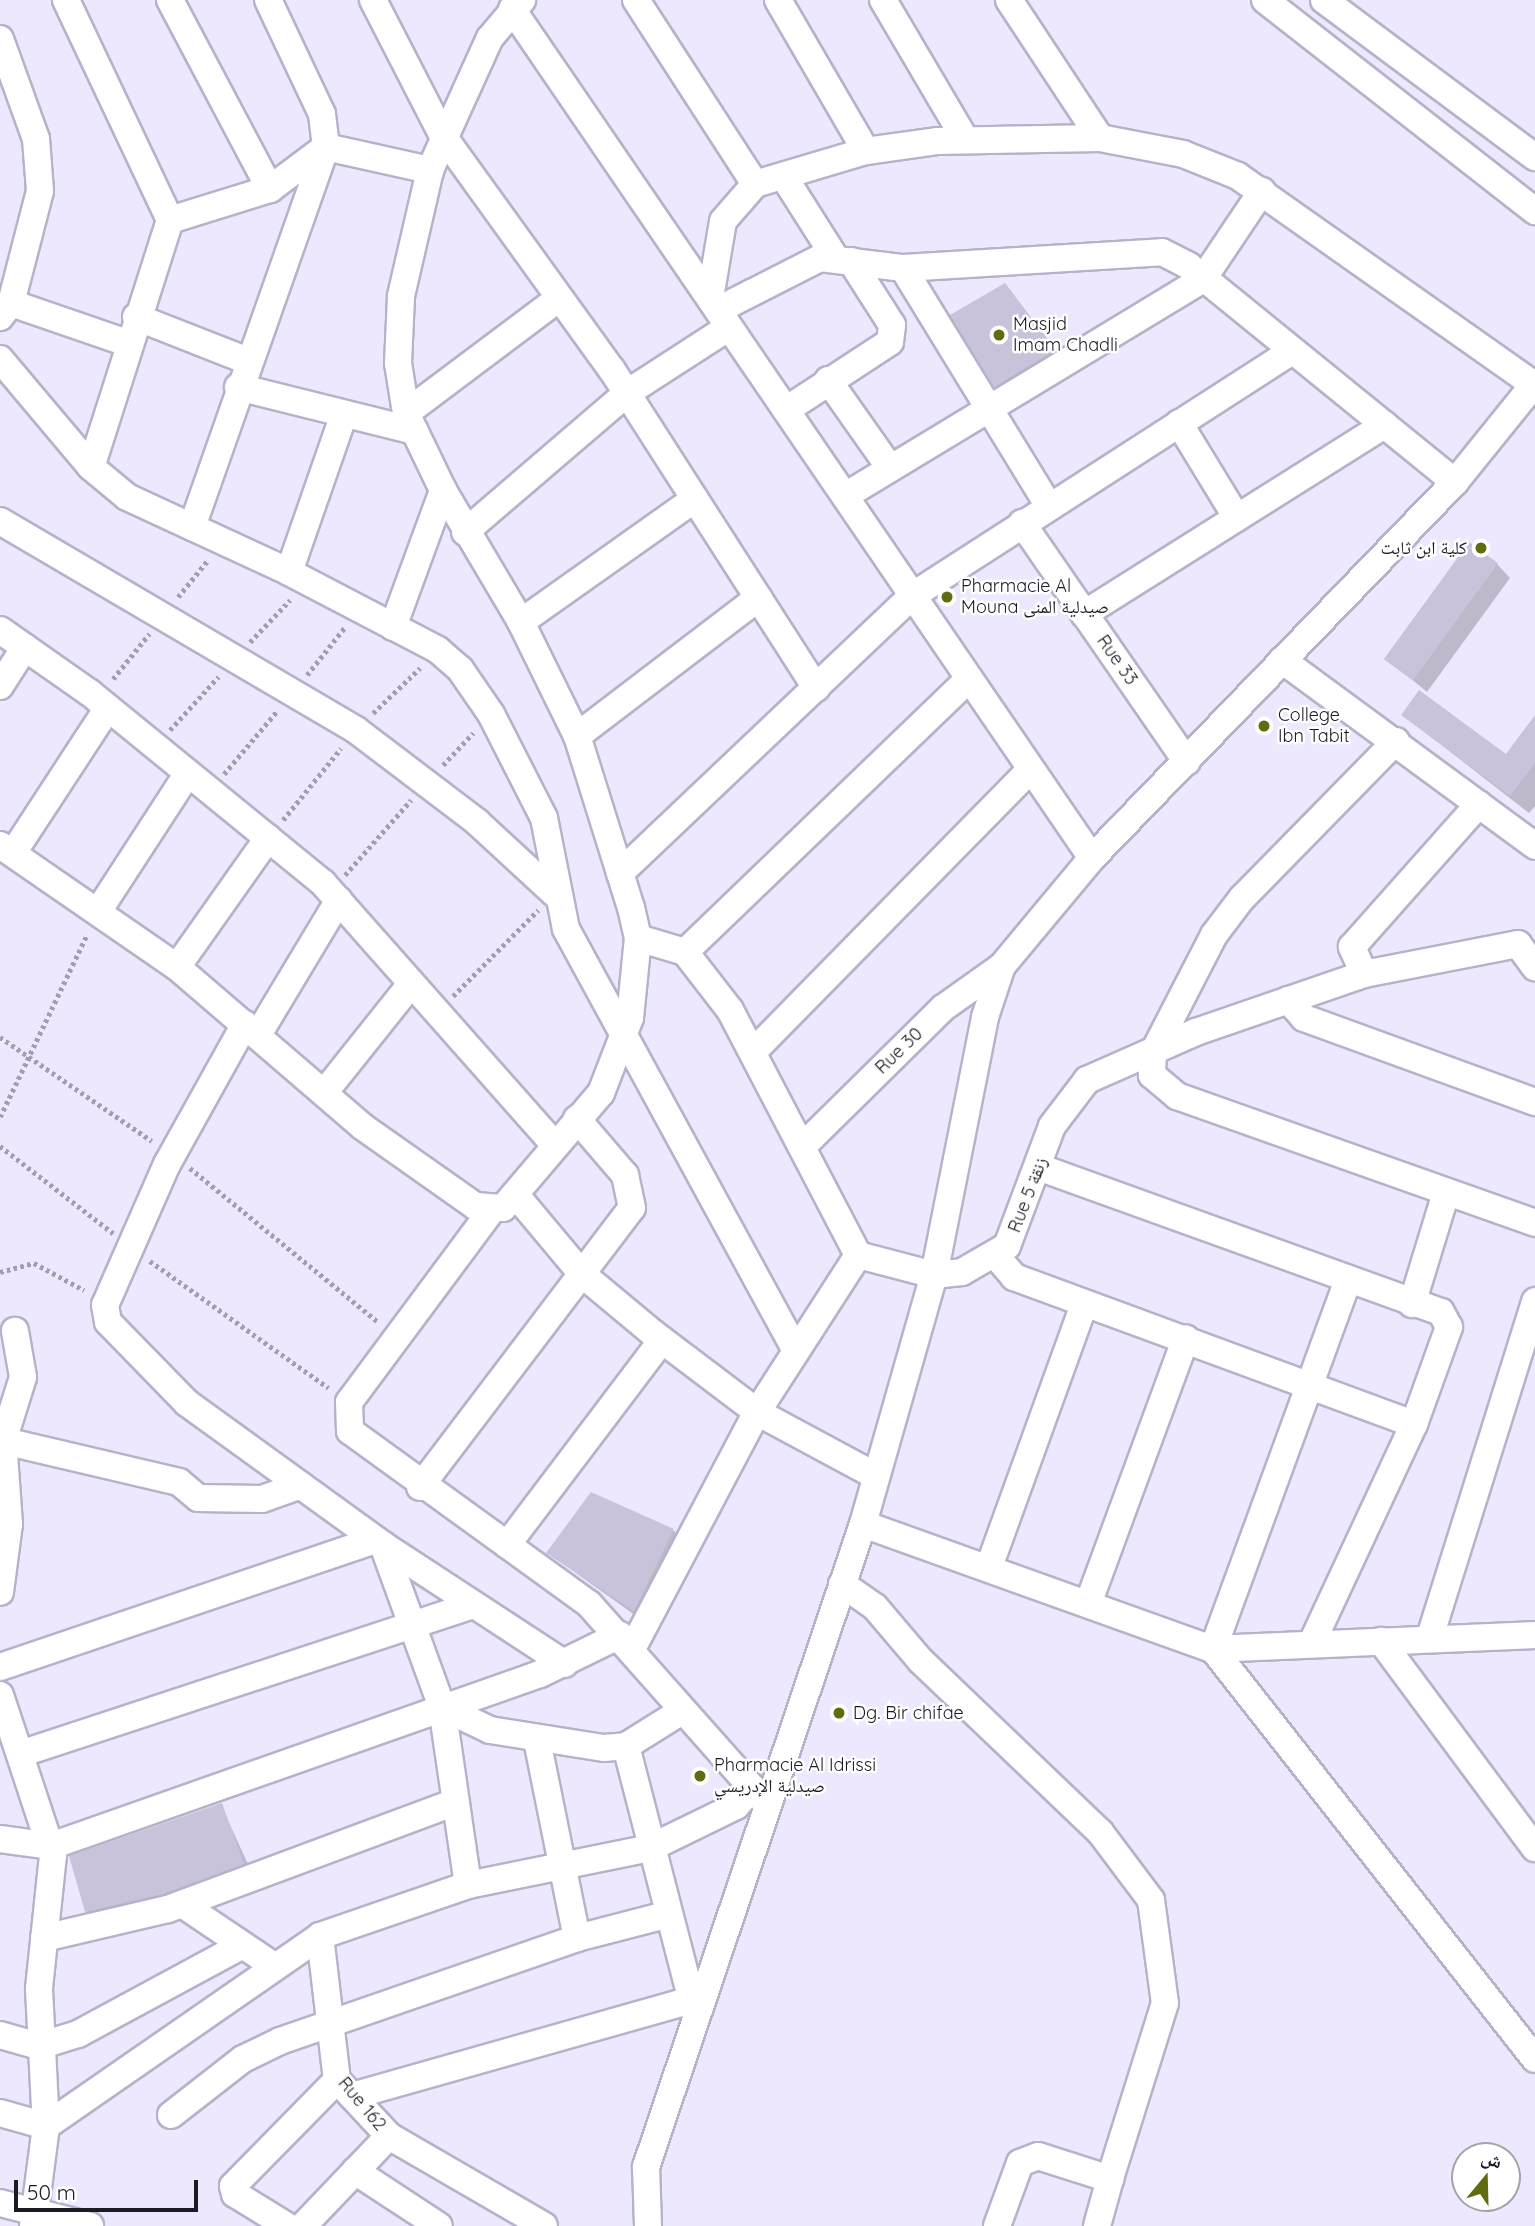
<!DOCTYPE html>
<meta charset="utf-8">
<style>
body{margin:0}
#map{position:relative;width:1535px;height:2226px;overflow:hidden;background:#ede8fd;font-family:Quicksand,"Noto Naskh Arabic",sans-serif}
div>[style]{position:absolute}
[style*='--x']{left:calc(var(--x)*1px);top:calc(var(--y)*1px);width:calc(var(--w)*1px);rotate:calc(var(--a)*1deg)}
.shadow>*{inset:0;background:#0003}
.building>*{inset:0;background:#c8c3db;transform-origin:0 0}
.path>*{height:4.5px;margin-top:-2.25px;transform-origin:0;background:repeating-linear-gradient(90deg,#a29eae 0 3.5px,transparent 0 7px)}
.roads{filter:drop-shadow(2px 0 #b7b2ca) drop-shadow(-2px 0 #b7b2ca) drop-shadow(0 2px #b7b2ca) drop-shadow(0 -2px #b7b2ca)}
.minor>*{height:26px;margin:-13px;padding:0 13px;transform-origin:13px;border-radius:13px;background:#fff}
.dots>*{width:19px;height:19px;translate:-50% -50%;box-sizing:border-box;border:4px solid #fff;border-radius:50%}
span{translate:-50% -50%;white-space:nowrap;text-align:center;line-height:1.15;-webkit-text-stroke:5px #fff;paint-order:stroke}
.poi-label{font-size:18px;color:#1c1a23}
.left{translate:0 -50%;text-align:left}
.right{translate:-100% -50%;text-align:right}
.street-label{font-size:18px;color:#1c1a23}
.north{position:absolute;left:1451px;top:2142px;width:70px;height:70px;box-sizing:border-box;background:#fff;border:2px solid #a4a3a7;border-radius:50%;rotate:19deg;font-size:19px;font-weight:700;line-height:28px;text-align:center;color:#1c1a23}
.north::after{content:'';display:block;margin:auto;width:24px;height:32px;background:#626b10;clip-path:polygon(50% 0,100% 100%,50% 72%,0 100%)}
.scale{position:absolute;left:14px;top:2180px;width:184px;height:32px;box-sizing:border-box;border:4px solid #1c1a23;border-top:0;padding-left:9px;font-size:21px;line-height:24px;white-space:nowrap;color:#1c1a23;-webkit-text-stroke:5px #fff;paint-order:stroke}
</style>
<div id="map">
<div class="shadow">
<i style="clip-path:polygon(1004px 285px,1068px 364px,1010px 400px,996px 386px)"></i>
<i style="clip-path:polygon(1497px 564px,1510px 578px,1427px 692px,1386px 658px)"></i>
<i style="clip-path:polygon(1403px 715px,1506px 756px,1535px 718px,1535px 806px,1529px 813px)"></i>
<i style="clip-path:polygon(592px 1495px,673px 1530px,692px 1549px,653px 1628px,548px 1553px)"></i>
<i style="clip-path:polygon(221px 1805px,252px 1873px,96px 1920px,87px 1911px)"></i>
</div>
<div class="building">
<i style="clip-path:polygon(1005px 283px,1056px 350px,994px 387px,950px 315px)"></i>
<i style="left:1469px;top:542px;width:36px;height:145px;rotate:36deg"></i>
<i style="clip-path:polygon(1419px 690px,1506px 754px,1535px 715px,1535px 763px,1510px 796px,1401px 715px)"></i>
<i style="clip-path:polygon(591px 1492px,674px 1529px,634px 1611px,546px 1553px)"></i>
<i style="clip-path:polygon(222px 1803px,244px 1864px,163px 1894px,85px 1912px,69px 1856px)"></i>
</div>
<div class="path">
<i style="--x:178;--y:597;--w:48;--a:-51"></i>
<i style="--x:250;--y:642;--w:58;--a:-46.4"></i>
<i style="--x:307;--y:675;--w:61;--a:-51.6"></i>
<i style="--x:113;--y:679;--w:58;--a:-51.3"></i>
<i style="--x:373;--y:713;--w:65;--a:-43.8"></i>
<i style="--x:170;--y:730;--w:72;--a:-47.8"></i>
<i style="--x:443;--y:765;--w:44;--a:-46.8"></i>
<i style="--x:224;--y:774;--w:82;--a:-49.9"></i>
<i style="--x:283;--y:820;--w:92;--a:-51.1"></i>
<i style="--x:345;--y:875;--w:100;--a:-48.7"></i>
<i style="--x:453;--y:996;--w:121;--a:-45.3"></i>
<i style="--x:0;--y:1037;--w:184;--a:34.4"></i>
<i style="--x:0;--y:1117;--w:202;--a:-64.5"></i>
<i style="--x:0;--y:1146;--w:143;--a:37.6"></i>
<i style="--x:190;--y:1168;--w:243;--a:39.3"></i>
<i style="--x:150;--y:1261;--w:219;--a:35.4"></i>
<i style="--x:0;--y:1272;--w:35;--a:-15"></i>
<i style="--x:34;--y:1263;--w:57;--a:28.4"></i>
</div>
<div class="roads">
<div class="minor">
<i style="--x:66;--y:0;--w:243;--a:64.7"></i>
<i style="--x:170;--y:220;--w:259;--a:107.7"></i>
<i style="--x:170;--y:0;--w:214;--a:62.1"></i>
<i style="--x:373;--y:0;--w:153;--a:62.8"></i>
<i style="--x:443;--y:136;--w:289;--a:54.2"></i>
<i style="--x:612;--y:370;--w:378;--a:57.3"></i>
<i style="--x:636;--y:0;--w:219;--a:57.1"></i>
<i style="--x:778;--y:0;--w:175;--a:59.8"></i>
<i style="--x:883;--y:0;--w:161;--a:59.5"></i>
<i style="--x:1009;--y:0;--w:165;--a:56.6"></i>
<i style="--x:1265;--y:0;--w:343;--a:38"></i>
<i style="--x:1324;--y:0;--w:263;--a:36.7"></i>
<i style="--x:512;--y:9;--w:1028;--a:55.66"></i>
<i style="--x:0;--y:39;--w:106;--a:70.2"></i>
<i style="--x:36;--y:139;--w:52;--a:85.6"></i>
<i style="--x:40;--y:191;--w:116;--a:104.5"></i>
<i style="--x:11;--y:303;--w:18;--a:128"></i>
<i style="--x:784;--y:177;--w:97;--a:57.6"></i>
<i style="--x:170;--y:220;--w:105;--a:-17.2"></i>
<i style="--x:270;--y:189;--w:70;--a:-36.9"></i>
<i style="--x:326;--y:147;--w:107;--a:12.5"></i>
<i style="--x:903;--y:268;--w:279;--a:58.5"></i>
<i style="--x:710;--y:298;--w:78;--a:-80.4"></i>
<i style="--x:723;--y:221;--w:49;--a:-49.1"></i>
<i style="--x:755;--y:184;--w:116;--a:-16.6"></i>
<i style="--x:866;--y:151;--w:73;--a:-7.9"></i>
<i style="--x:938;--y:141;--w:162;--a:-1.1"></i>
<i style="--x:1100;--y:138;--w:85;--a:10.9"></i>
<i style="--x:1183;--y:154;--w:59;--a:21.8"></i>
<i style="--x:1238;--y:176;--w:362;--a:35.2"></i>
<i style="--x:11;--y:303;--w:123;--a:19"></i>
<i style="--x:718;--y:310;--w:114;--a:-27"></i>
<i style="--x:820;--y:258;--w:84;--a:6.9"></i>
<i style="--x:903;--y:268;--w:259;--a:-3.5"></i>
<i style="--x:1162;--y:252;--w:30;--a:27"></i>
<i style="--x:1189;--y:266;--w:343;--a:39.1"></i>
<i style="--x:136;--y:317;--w:120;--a:21.4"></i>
<i style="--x:0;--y:359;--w:141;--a:49.9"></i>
<i style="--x:91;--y:467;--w:47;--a:39.8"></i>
<i style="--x:127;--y:497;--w:179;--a:24.8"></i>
<i style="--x:289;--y:572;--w:168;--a:27.6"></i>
<i style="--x:438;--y:650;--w:29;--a:41"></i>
<i style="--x:460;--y:669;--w:55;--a:55.4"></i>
<i style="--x:491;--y:714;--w:117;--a:63"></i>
<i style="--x:544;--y:818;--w:113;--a:78.8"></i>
<i style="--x:566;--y:929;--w:480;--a:61.4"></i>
<i style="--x:828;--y:380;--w:108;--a:54.8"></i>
<i style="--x:238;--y:387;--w:182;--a:14"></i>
<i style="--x:786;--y:410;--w:124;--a:-33.2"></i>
<i style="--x:890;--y:342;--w:17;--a:-83"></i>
<i style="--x:892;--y:325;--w:76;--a:-122.6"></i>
<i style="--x:406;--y:413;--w:191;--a:-36.9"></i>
<i style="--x:1179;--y:423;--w:111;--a:58.6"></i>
<i style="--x:845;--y:496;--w:419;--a:-31.2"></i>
<i style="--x:1203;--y:279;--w:106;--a:-56.2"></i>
<i style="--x:0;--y:521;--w:413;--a:30.4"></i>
<i style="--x:356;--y:730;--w:152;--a:37.2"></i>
<i style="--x:477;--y:822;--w:105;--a:42.7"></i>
<i style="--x:1022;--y:523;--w:290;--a:55.4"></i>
<i style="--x:192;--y:527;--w:403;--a:-70.6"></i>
<i style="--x:326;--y:147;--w:33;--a:-97"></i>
<i style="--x:322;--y:114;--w:126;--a:-115.3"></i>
<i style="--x:465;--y:532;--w:213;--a:-40.6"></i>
<i style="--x:627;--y:393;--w:121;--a:-32.9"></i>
<i style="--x:289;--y:572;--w:164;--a:-70.8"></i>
<i style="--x:1084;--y:614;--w:355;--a:-32.2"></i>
<i style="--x:521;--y:622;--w:213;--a:-35.3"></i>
<i style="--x:393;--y:627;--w:146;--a:-69.9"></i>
<i style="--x:0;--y:630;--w:110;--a:35"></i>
<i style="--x:90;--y:693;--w:301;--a:39.2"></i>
<i style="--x:323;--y:883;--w:347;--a:48.5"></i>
<i style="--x:1282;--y:660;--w:314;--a:36.3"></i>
<i style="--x:0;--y:686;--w:46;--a:-57.3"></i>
<i style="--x:577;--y:736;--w:228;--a:-37.3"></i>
<i style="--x:1396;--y:741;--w:220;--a:134.4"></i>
<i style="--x:1242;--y:898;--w:46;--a:127.1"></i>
<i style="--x:1214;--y:935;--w:133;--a:117.3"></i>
<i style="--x:1153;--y:1053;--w:22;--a:93"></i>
<i style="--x:1152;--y:1075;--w:33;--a:40"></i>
<i style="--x:1177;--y:1096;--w:380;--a:19.5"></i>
<i style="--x:0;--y:845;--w:215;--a:34.6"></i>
<i style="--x:177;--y:967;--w:245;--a:40.7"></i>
<i style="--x:363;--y:1127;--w:137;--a:35.2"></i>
<i style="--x:475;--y:1206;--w:28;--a:4"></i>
<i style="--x:503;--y:1208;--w:151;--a:-49.6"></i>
<i style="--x:601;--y:1093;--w:80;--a:-68.9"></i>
<i style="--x:630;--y:1018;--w:80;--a:-84.3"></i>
<i style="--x:638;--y:938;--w:31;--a:-103"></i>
<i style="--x:631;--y:908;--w:180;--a:-107.4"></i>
<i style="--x:577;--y:736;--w:127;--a:-116.2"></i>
<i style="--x:521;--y:622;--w:153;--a:-120.6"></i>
<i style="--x:443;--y:490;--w:85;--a:-115.7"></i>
<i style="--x:406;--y:413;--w:51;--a:-99.1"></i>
<i style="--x:398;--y:363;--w:67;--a:-87.4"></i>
<i style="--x:401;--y:296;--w:129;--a:-77"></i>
<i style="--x:430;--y:170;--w:145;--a:-65.6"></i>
<i style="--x:490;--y:38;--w:50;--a:-49.9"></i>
<i style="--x:13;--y:853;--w:173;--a:-56.8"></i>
<i style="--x:620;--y:873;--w:402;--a:-43.5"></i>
<i style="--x:912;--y:596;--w:451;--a:-32.8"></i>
<i style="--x:99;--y:910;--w:163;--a:-57"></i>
<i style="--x:638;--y:938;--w:49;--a:16.6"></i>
<i style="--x:685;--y:952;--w:73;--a:52.2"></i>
<i style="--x:730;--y:1010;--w:276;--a:62.4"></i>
<i style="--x:858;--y:1255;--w:79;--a:14.7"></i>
<i style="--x:934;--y:1275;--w:28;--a:-6"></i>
<i style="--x:962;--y:1272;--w:52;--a:-30"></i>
<i style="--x:1007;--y:1246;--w:128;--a:-69.4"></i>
<i style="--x:1052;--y:1126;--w:58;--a:-52.7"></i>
<i style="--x:1087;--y:1080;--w:119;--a:-23.8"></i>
<i style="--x:1196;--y:1032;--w:178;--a:-19"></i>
<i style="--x:1364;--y:974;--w:157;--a:-11"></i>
<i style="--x:1518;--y:944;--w:29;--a:54"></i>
<i style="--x:685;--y:952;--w:394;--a:-43.9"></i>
<i style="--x:177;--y:967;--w:158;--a:-54.8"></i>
<i style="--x:1364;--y:974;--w:30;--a:-114"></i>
<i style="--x:1352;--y:947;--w:191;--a:-48.4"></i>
<i style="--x:1288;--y:1000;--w:24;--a:48"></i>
<i style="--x:1304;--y:1018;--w:246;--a:20"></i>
<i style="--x:245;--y:1024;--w:160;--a:119.1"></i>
<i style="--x:167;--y:1164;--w:154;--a:113.7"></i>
<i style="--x:105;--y:1305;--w:17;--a:80"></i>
<i style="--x:108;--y:1322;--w:113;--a:45.7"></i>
<i style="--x:187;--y:1403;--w:242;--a:35.9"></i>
<i style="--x:383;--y:1545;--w:217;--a:33.2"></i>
<i style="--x:259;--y:1033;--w:155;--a:-59"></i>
<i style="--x:754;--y:1051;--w:394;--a:-45.5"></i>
<i style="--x:324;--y:1093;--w:139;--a:-51.4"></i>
<i style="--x:803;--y:1146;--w:197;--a:-44.6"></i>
<i style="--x:943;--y:1008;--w:72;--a:-35.4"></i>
<i style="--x:1041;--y:1168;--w:425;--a:19.8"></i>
<i style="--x:1441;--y:1312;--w:17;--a:62"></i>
<i style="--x:1449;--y:1327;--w:103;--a:109.8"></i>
<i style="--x:1414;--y:1424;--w:242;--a:115"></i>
<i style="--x:515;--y:1194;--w:104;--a:50.1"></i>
<i style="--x:582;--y:1274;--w:94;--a:39.8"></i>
<i style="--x:654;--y:1334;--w:129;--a:37.1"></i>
<i style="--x:757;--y:1412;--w:135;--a:28.3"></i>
<i style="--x:491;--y:1211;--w:238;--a:126.6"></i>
<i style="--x:349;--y:1402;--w:29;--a:88"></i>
<i style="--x:350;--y:1431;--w:295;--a:35.9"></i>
<i style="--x:589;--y:1604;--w:264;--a:48.4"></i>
<i style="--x:996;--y:1256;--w:28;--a:49"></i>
<i style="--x:1014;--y:1277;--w:426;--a:20.2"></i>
<i style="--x:1348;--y:1280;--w:393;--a:110.1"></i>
<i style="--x:1213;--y:1649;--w:521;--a:51.86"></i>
<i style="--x:1412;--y:1304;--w:116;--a:-73"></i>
<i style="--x:0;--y:1440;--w:184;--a:13.2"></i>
<i style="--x:179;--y:1482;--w:25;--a:40"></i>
<i style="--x:198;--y:1498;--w:64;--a:0.9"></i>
<i style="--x:262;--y:1499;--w:41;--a:-19.7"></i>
<i style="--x:420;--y:1487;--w:350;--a:-52.8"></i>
<i style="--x:632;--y:1208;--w:34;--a:-102"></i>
<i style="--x:625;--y:1175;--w:74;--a:-130.6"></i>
<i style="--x:863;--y:1524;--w:372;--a:19.7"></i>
<i style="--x:1213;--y:1649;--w:322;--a:-2.5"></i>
<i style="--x:383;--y:1545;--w:172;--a:70"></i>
<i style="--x:442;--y:1707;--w:180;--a:81.7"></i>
<i style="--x:507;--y:1545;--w:257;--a:-52.9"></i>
<i style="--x:989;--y:1567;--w:280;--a:-70.1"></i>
<i style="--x:842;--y:1584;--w:40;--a:34.9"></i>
<i style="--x:875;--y:1607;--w:71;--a:49.6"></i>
<i style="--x:921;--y:1661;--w:248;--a:43.7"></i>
<i style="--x:1100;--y:1832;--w:85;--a:53.1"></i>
<i style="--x:1151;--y:1900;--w:104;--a:82.3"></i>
<i style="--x:1165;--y:2003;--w:184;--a:107.4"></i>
<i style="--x:0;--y:1592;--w:69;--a:-82.5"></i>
<i style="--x:9;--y:1524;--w:83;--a:-94.1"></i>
<i style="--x:3;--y:1441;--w:67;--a:-72.6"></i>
<i style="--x:23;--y:1377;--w:47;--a:-99.9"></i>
<i style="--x:1088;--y:1604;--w:283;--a:-69.8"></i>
<i style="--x:1430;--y:1637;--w:352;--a:-72.6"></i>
<i style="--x:1381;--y:1641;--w:258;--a:53.4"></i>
<i style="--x:632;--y:1649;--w:268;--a:-62.2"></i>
<i style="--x:757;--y:1412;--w:187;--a:-57.2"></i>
<i style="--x:0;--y:1667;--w:396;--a:-18.7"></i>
<i style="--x:0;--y:1695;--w:169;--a:71.7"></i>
<i style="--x:53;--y:1855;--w:135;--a:96"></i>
<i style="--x:39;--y:1989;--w:137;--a:87.1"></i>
<i style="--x:46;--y:2126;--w:101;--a:97.4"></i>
<i style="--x:442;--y:1707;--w:53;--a:25.6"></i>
<i style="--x:490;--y:1730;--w:115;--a:9"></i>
<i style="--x:604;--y:1748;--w:22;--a:-5"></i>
<i style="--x:626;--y:1746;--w:66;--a:-32"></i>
<i style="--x:537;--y:1740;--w:202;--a:78.6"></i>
<i style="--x:626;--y:1746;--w:279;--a:75.5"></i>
<i style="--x:20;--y:1754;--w:475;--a:-18.2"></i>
<i style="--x:0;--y:1839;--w:51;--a:7.8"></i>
<i style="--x:51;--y:1846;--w:518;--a:-19.38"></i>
<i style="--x:540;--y:1674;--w:89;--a:-26"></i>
<i style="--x:182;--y:1904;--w:111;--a:34"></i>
<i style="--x:320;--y:1936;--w:145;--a:83.3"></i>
<i style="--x:337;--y:2080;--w:76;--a:47.1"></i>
<i style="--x:389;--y:2136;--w:179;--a:30.1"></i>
<i style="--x:44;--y:1938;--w:127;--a:-13.2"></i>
<i style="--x:168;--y:1909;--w:306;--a:-20.4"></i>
<i style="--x:0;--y:2035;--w:41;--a:15.8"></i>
<i style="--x:39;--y:2046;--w:41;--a:-17.1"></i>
<i style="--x:78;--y:2034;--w:183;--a:-28.4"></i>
<i style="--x:352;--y:2096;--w:352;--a:-15.8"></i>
<i style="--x:0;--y:2113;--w:48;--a:15.8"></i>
<i style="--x:46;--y:2126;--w:333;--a:-34.7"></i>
<i style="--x:320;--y:1936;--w:157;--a:-19"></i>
<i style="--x:468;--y:1885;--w:186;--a:-11.5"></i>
<i style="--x:650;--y:1848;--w:96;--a:-26"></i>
<i style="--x:736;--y:1806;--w:21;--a:-49"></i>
<i style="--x:171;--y:2115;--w:91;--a:-37.9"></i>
<i style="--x:243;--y:2059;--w:41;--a:-25.9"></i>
<i style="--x:280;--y:2041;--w:314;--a:-19.1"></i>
<i style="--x:577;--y:1938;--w:92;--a:-14.5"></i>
<i style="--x:355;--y:2171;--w:100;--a:33.2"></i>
<i style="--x:0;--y:2203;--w:93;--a:14.3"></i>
<i style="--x:287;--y:2226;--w:61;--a:-148.4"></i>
<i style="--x:235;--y:2194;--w:8;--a:-104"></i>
<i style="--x:233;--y:2186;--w:148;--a:-45.5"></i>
<i style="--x:303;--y:2226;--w:124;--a:-46.3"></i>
<i style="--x:648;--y:2226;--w:59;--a:-91.9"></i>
<i style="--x:646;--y:2167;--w:679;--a:-71.35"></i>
<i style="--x:863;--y:1524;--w:259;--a:-74.1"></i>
<i style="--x:934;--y:1275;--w:263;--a:-78.8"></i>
<i style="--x:985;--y:1017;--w:54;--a:-71.6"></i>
<i style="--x:1002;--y:966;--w:141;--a:-50.2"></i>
<i style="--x:1092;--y:858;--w:523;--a:-46.01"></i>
<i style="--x:1455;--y:482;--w:127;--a:-51.1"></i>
<i style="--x:997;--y:2226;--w:67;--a:-69.9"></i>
<i style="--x:1020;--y:2163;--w:19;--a:-21"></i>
<i style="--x:1038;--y:2156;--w:76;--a:17.7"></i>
<i style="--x:1110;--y:2179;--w:49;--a:105.5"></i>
</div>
</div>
<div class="dots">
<i style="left:999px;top:335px;background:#626b10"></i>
<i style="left:1481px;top:548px;background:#626b10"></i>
<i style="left:947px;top:597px;background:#626b10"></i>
<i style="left:1264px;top:726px;background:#626b10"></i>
<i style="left:839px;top:1713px;background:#626b10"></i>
<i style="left:700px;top:1776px;background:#626b10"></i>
</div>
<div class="poi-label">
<span class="left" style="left:1013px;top:335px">Masjid<br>Imam Chadli</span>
<span class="right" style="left:1467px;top:548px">كلية ابن ثابت</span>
<span class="left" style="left:961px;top:597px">Pharmacie Al<br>Mouna صيدلية المنى</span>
<span class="left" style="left:1278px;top:726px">College<br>Ibn Tabit</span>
<span class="left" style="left:853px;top:1713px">Dg. Bir chifae</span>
<span class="left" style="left:714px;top:1776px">Pharmacie Al Idrissi<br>صيدلية الإدريسي</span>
</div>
<div class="street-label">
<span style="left:1117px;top:660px;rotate:55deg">Rue 33</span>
<span style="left:899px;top:1051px;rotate:-44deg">Rue 30</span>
<span style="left:1028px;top:1195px;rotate:-69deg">Rue 5 زنقة</span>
<span style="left:362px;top:2104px;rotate:50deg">Rue 162</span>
</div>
<div class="north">ش</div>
<div class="scale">50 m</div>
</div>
